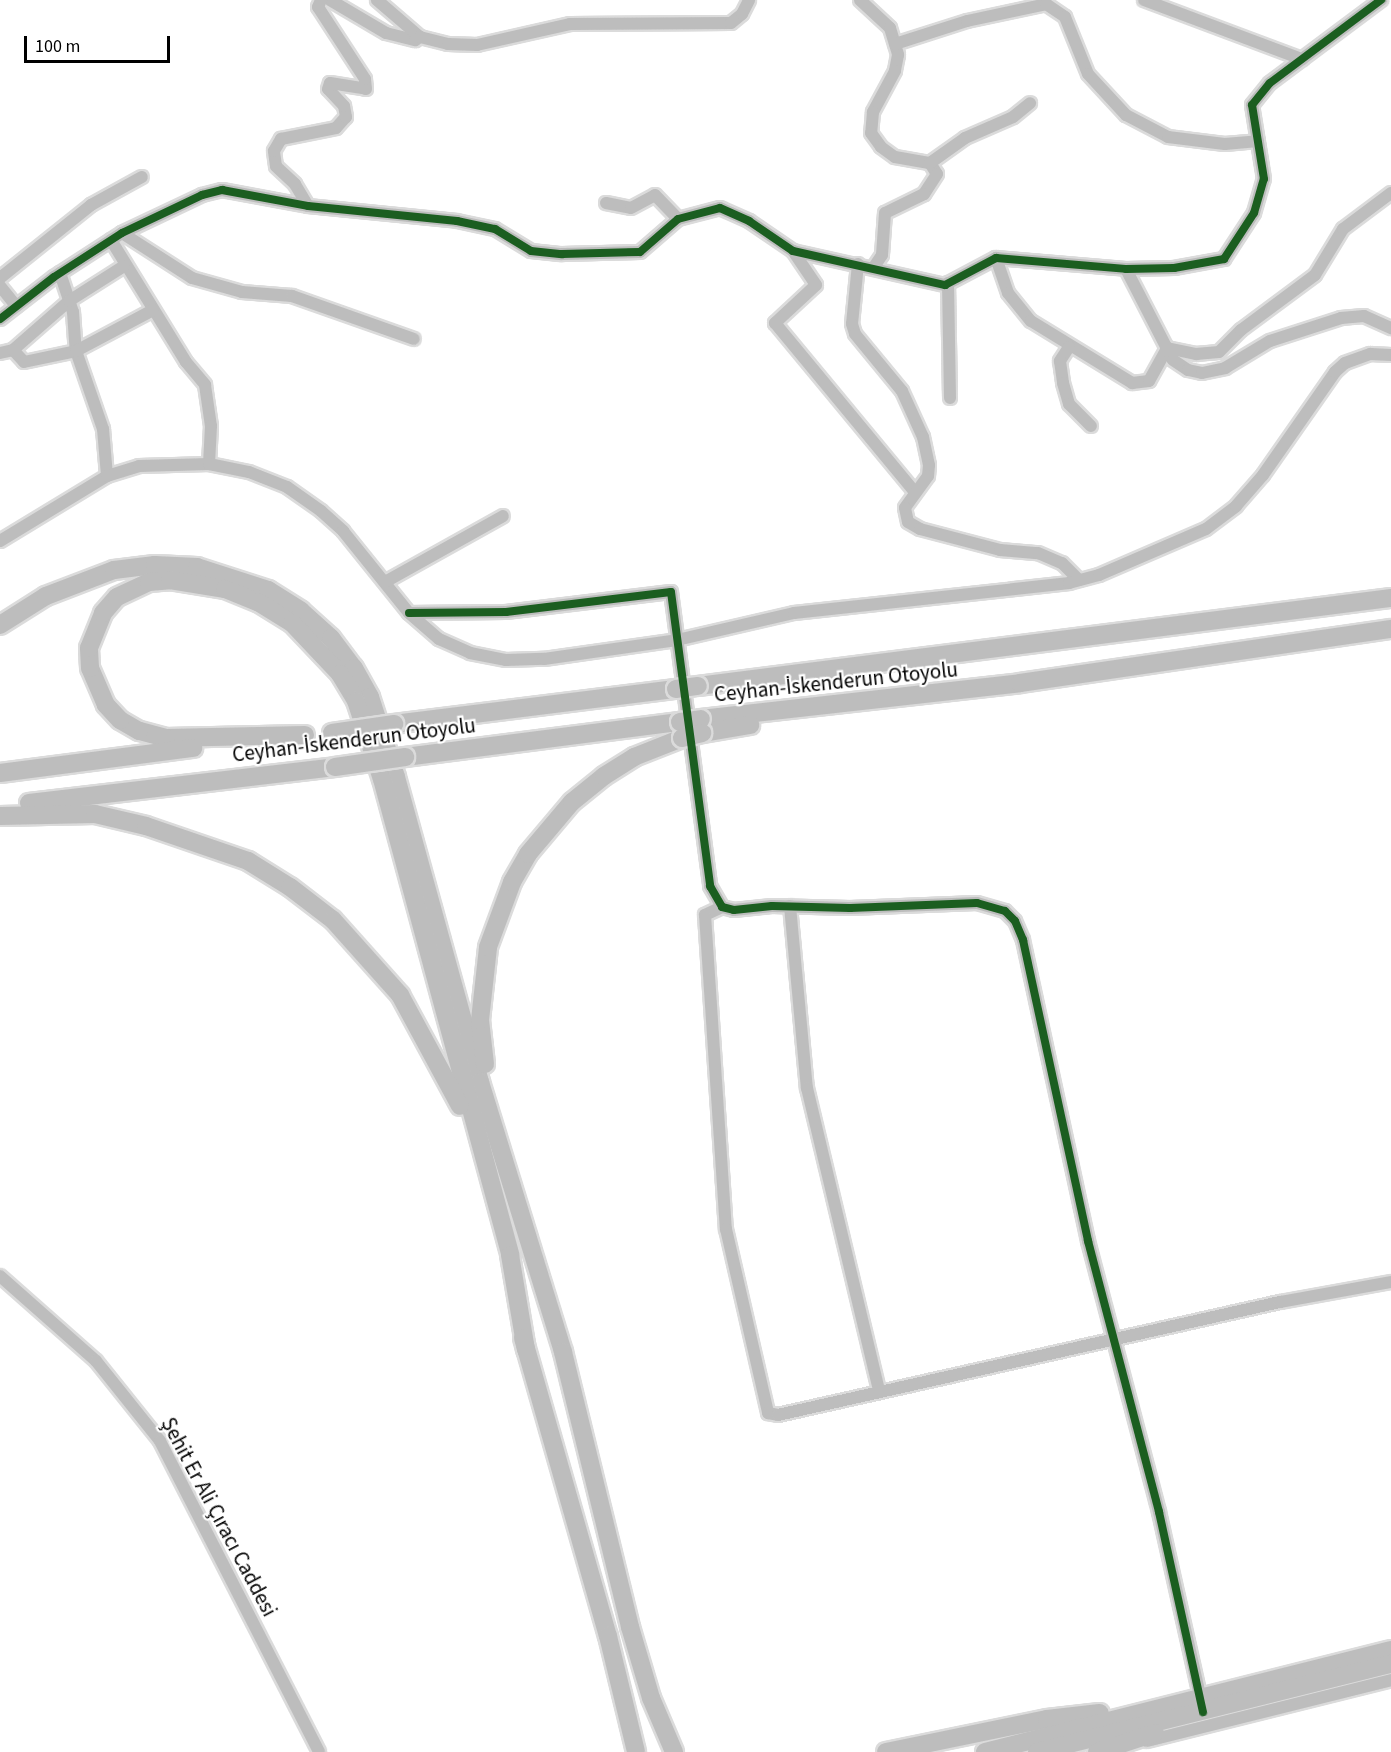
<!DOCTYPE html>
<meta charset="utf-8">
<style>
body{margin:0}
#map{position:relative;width:1391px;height:1752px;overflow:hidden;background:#fff;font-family:"Source Sans 3",sans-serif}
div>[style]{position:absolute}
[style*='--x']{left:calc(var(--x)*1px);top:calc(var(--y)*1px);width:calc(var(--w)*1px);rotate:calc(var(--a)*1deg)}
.roads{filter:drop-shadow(2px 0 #dbdbdb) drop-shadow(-2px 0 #dbdbdb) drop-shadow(0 2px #dbdbdb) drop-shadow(0 -2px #dbdbdb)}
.minor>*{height:12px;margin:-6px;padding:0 6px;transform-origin:6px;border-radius:6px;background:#bdbdbd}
.highway>*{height:18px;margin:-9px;padding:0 9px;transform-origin:9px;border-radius:9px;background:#bdbdbd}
.bridges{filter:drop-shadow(2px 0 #dbdbdb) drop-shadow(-2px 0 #dbdbdb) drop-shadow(0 2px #dbdbdb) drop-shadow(0 -2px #dbdbdb)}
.highway-bridge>*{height:18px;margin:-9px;padding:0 9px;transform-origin:9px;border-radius:9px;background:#bdbdbd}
.cycleway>*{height:8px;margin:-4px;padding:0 4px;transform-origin:4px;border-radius:4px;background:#1b5e20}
span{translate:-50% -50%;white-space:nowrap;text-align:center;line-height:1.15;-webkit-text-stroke:4.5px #fff;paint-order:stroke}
.street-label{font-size:21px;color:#000}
.scale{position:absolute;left:24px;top:36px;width:146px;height:27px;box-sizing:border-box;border:3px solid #000;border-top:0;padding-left:8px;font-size:18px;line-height:21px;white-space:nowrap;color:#000;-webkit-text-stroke:4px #fff;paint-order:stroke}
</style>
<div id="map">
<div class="roads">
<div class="minor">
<i style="--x:330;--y:0;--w:65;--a:30.5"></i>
<i style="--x:386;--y:33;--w:30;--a:14"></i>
<i style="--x:415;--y:40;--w:6;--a:-31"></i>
<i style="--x:420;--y:37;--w:57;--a:-139.3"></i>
<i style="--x:860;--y:0;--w:41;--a:43"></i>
<i style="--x:890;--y:28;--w:28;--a:73"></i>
<i style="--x:898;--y:55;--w:16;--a:101"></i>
<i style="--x:895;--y:71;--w:47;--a:118.2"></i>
<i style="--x:873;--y:112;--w:21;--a:95"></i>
<i style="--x:871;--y:133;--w:17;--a:54"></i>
<i style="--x:881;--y:147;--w:17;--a:36"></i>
<i style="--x:895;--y:157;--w:36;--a:10"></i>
<i style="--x:930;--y:163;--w:13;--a:58"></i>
<i style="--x:937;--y:174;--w:24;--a:123"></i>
<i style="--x:924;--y:194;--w:43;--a:154"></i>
<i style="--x:885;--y:213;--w:42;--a:94.1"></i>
<i style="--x:882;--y:255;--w:14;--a:124"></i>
<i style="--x:1144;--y:0;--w:169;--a:20.5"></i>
<i style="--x:420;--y:37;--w:29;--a:14"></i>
<i style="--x:448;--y:44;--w:29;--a:2"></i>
<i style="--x:477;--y:45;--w:95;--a:-12.7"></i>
<i style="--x:570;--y:24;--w:161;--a:-0.4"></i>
<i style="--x:731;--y:23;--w:14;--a:-39"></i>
<i style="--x:742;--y:14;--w:16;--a:-63"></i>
<i style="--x:895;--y:44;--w:76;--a:-17.7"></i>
<i style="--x:967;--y:21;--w:81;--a:-12.1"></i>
<i style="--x:1046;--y:4;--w:23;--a:34"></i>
<i style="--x:1065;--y:17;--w:61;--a:68"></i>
<i style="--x:1088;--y:74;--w:56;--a:47.2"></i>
<i style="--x:1126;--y:115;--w:47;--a:27.6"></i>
<i style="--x:1168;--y:137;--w:57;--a:7"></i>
<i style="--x:1225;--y:144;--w:33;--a:-5"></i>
<i style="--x:930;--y:163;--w:43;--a:-35.5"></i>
<i style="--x:965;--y:138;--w:52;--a:-23.6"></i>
<i style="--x:1013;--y:117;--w:22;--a:-39"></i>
<i style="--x:606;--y:203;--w:25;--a:11"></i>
<i style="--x:631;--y:208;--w:27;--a:-28"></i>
<i style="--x:655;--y:195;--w:33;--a:46"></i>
<i style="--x:308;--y:206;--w:26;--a:-121"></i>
<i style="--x:295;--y:184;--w:26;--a:-137"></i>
<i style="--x:276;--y:166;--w:15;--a:-98"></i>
<i style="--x:274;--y:151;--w:14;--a:-60"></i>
<i style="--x:281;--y:139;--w:56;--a:-11.3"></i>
<i style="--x:336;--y:128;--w:15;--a:-48"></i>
<i style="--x:346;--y:117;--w:11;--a:-100"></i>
<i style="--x:344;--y:106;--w:23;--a:-133"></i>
<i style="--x:328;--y:89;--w:6;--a:-72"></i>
<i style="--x:330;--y:83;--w:36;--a:9"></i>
<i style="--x:366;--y:89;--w:10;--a:-96"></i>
<i style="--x:365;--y:79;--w:86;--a:-123.1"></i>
<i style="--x:318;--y:7;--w:8;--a:-67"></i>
<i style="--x:122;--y:233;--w:83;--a:32.7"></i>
<i style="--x:192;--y:278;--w:52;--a:15.6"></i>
<i style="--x:242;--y:292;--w:50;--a:4.6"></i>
<i style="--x:292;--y:296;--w:129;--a:19.4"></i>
<i style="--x:111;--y:240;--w:143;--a:58.4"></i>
<i style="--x:186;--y:362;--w:30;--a:50"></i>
<i style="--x:205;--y:385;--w:41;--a:81.7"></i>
<i style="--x:211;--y:426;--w:38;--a:93"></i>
<i style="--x:793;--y:251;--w:41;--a:55.9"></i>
<i style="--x:816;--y:285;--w:56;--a:137.2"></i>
<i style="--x:775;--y:323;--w:219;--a:50.4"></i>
<i style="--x:996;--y:258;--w:37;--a:71"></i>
<i style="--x:1008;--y:293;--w:36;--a:51"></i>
<i style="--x:1031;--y:321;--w:119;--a:31.5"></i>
<i style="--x:1132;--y:383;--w:17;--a:-7"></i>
<i style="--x:1149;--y:381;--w:38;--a:-61"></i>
<i style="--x:1167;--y:348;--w:30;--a:12"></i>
<i style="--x:1196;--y:354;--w:23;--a:-5"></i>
<i style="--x:1219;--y:352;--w:31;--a:-45"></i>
<i style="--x:1241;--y:330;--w:92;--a:-36.6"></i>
<i style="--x:1315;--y:275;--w:54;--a:-58.7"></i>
<i style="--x:1343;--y:229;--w:60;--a:-36.9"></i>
<i style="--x:858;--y:264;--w:60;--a:95.7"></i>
<i style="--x:852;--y:324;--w:10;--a:73"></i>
<i style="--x:855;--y:334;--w:74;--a:50.5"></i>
<i style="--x:902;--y:391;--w:51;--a:65.5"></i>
<i style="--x:923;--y:437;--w:29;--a:78"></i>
<i style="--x:929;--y:465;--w:11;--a:95"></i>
<i style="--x:928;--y:476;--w:39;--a:126"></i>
<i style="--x:905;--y:508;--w:14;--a:78"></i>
<i style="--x:908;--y:522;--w:14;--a:30"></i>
<i style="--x:920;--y:529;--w:83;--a:14.7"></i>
<i style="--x:1000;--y:550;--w:38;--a:5"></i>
<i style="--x:1038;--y:553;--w:26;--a:23"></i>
<i style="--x:1062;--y:563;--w:24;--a:45"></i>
<i style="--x:1126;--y:269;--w:102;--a:62.7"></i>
<i style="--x:1173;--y:360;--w:18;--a:34"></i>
<i style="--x:1188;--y:370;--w:14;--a:12"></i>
<i style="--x:1202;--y:373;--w:24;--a:-12"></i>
<i style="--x:1225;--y:368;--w:52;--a:-31"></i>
<i style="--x:1270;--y:341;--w:75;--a:-17.9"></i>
<i style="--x:1341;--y:318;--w:23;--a:-5"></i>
<i style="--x:1364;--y:316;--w:30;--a:24"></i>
<i style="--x:60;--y:273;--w:41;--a:71.6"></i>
<i style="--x:73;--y:312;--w:39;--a:86"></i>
<i style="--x:76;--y:351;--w:83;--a:70.9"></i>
<i style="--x:103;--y:429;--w:47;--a:85.1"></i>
<i style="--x:0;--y:278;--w:117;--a:-38.7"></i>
<i style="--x:91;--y:205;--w:58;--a:-28.8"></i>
<i style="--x:948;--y:283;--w:115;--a:89"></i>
<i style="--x:0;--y:286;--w:26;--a:51"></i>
<i style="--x:0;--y:319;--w:68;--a:-37.9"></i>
<i style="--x:54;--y:277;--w:81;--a:-32.9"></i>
<i style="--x:122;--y:233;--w:89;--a:-25.4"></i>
<i style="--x:202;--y:195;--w:21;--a:-14"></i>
<i style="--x:222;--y:190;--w:87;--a:10.5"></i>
<i style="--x:308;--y:206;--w:150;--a:5.7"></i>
<i style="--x:457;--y:221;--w:39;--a:12"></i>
<i style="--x:495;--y:229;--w:42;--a:31.4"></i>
<i style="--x:531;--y:251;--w:31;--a:6"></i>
<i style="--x:562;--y:254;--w:78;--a:-1.5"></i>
<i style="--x:640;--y:252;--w:50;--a:-41"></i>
<i style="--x:678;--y:219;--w:43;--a:-14.7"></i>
<i style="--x:720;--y:208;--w:32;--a:24"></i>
<i style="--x:749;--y:221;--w:53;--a:34.3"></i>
<i style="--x:793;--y:251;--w:156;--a:12.6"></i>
<i style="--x:945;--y:285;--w:58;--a:-27.9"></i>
<i style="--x:996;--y:258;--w:130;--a:4.8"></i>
<i style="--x:1126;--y:269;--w:48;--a:-1.2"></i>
<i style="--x:1174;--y:268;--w:51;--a:-10.2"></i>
<i style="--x:1224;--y:259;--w:55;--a:-56.9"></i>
<i style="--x:1254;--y:213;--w:35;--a:-74"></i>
<i style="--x:1264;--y:179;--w:75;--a:-99.2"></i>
<i style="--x:1252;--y:105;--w:28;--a:-51"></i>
<i style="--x:1270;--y:83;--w:139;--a:-36.8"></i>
<i style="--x:1069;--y:347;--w:17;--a:123"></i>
<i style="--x:1060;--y:361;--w:22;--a:82"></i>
<i style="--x:1063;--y:383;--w:22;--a:74"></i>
<i style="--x:1069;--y:404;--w:31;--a:45"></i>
<i style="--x:13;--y:350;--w:74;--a:-41.2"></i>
<i style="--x:69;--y:301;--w:65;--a:-32.5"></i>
<i style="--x:0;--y:353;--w:13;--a:-13"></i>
<i style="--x:13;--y:350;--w:16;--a:47"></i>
<i style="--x:24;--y:362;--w:53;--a:-11.9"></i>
<i style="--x:76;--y:351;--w:87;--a:-28"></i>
<i style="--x:0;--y:541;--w:125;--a:-31.3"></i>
<i style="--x:107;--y:476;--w:34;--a:-17"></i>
<i style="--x:139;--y:466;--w:70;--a:-1.6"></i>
<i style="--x:209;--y:464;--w:41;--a:11.3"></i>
<i style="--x:249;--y:472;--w:41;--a:21.5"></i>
<i style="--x:287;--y:487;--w:42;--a:35.2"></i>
<i style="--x:321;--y:511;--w:30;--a:42"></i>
<i style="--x:343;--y:531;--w:105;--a:51.2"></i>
<i style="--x:409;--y:613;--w:40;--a:41"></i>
<i style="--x:439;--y:639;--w:34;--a:24"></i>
<i style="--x:470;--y:653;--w:37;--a:11"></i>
<i style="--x:506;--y:660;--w:38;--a:-2"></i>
<i style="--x:544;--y:659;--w:134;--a:-8.1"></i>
<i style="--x:677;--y:640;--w:120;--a:-13"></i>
<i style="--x:794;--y:613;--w:277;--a:-6.2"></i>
<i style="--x:1069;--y:583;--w:31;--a:-15"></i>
<i style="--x:1099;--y:575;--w:116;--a:-23.3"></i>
<i style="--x:1206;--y:529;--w:38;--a:-37"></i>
<i style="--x:1236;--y:506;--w:41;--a:-48.9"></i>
<i style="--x:1263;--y:475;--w:126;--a:-55"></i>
<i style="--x:1335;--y:372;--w:13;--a:-42"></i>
<i style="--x:1345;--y:363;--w:27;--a:-20"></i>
<i style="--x:1370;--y:354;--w:21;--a:3"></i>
<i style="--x:385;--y:582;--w:135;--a:-29.2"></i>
<i style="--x:409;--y:613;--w:97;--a:-0.6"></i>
<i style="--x:506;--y:612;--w:166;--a:-6.9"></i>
<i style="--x:671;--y:592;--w:297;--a:82.4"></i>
<i style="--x:710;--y:886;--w:24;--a:60"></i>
<i style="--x:722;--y:907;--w:12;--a:14"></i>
<i style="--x:734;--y:910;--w:38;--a:-6"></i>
<i style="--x:772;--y:906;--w:78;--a:1.5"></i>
<i style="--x:850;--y:908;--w:127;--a:-2.3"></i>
<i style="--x:977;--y:903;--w:29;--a:16"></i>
<i style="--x:1005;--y:911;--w:14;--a:45"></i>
<i style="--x:1015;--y:921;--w:21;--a:67"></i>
<i style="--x:1023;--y:940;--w:308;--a:77.8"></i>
<i style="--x:1088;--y:1241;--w:280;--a:75.3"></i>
<i style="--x:1159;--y:1512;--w:198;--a:77.4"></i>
<i style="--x:790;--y:906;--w:183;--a:84.7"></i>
<i style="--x:807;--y:1088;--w:311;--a:76.6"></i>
<i style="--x:722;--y:907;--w:19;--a:155"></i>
<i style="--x:705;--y:915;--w:315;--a:86.2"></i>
<i style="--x:726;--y:1229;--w:189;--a:77.1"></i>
<i style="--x:768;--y:1413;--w:10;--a:11"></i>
<i style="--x:778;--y:1415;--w:515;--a:-12.69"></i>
<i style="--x:1280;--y:1302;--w:113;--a:-10.2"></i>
<i style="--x:0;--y:1276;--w:128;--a:41.5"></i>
<i style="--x:96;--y:1361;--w:102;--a:51.3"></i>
<i style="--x:160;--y:1441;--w:349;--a:62.9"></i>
<i style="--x:1147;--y:1741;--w:252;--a:-14"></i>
</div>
<div class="highway">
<i style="--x:0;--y:625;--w:54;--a:-32.2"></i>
<i style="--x:46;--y:596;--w:73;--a:-20.9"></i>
<i style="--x:114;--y:570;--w:41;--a:-7"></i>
<i style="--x:155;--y:565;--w:42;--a:2.7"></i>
<i style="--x:197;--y:567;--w:75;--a:17.9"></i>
<i style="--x:268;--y:590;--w:39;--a:32"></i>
<i style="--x:301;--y:611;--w:40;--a:42"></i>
<i style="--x:331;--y:638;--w:38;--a:53"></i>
<i style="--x:354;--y:668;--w:33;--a:61"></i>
<i style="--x:370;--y:697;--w:84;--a:72"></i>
<i style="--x:396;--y:777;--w:316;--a:74.6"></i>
<i style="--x:480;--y:1082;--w:282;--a:72.9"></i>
<i style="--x:563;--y:1352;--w:283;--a:76.3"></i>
<i style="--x:630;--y:1627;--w:74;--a:73.5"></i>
<i style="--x:651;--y:1698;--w:59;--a:66.9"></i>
<i style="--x:698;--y:686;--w:699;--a:-7.24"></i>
<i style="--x:701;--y:719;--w:321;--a:-6.4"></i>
<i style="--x:1020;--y:683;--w:375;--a:-8.3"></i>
<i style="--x:394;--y:724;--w:284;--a:-7.1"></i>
<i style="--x:702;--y:733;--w:49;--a:-9.5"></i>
<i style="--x:305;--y:735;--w:139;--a:178.8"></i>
<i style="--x:166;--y:738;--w:28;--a:-165"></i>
<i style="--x:139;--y:731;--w:22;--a:-150"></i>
<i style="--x:120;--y:720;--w:21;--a:-133"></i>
<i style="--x:106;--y:705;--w:40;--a:-113.4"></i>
<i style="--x:90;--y:668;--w:20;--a:-93"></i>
<i style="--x:89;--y:648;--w:38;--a:-68"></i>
<i style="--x:103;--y:613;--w:21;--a:-49"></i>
<i style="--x:117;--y:597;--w:35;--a:-25"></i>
<i style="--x:149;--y:582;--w:21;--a:-5"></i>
<i style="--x:170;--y:580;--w:56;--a:9.3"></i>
<i style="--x:225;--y:589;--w:35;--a:22"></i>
<i style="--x:258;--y:602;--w:40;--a:32"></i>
<i style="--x:292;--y:623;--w:70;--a:46.7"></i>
<i style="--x:340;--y:674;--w:31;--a:59"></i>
<i style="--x:356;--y:701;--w:82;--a:71.6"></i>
<i style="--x:382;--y:779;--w:493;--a:74.9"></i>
<i style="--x:510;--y:1255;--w:96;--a:80.4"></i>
<i style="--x:405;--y:757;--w:277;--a:-7.3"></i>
<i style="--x:0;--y:773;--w:195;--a:-7.4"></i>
<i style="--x:29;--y:803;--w:308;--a:-6.7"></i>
<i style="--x:0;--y:816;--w:95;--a:-1.2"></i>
<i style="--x:95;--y:814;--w:52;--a:13.2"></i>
<i style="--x:146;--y:826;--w:108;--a:18.9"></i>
<i style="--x:248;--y:861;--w:49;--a:31.8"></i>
<i style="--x:290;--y:887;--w:54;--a:37.5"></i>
<i style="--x:333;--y:920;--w:101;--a:48.2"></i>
<i style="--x:400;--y:995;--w:126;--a:61.6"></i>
<i style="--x:485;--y:1064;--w:44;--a:-96.5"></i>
<i style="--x:480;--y:1020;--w:73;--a:-83.7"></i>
<i style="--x:488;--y:947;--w:69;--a:-69.7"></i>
<i style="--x:512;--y:882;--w:32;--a:-60"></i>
<i style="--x:528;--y:854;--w:68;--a:-49.8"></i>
<i style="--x:572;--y:802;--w:41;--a:-39.1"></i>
<i style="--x:604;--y:776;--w:36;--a:-32"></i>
<i style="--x:634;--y:757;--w:52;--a:-21.6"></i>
<i style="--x:523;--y:1338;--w:310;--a:74.1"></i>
<i style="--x:608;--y:1636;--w:119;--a:76.4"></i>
<i style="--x:886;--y:1752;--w:164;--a:-11.6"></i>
<i style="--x:1047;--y:1719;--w:53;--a:-6.5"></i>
<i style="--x:985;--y:1752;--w:419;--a:-14.1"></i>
<i style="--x:1037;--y:1752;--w:365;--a:-14"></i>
<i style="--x:1097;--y:1752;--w:61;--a:-18.1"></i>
</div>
</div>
<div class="bridges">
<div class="highway-bridge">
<i style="--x:676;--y:689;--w:22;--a:-8"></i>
<i style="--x:680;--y:722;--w:21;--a:-8"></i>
<i style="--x:332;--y:733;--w:63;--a:-8.3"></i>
<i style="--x:682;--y:738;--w:21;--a:-14"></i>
<i style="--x:335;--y:767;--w:71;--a:-8.1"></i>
</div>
</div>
<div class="cycleway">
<i style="--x:0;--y:319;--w:68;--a:-37.9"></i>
<i style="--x:54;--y:277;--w:81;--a:-32.9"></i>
<i style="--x:122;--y:233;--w:89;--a:-25.4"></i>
<i style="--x:202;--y:195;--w:21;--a:-14"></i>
<i style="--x:222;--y:190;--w:87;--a:10.5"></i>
<i style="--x:308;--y:206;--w:150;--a:5.7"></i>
<i style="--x:457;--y:221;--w:39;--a:12"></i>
<i style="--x:495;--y:229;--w:42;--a:31.4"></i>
<i style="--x:531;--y:251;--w:31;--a:6"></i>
<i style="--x:562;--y:254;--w:78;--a:-1.5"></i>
<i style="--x:640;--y:252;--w:50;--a:-41"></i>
<i style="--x:678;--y:219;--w:43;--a:-14.7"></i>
<i style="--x:720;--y:208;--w:32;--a:24"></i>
<i style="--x:749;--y:221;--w:53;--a:34.3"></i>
<i style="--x:793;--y:251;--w:156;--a:12.6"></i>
<i style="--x:945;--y:285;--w:58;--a:-27.9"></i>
<i style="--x:996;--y:258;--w:130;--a:4.8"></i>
<i style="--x:1126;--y:269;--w:48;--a:-1.2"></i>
<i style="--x:1174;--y:268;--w:51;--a:-10.2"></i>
<i style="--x:1224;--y:259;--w:55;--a:-56.9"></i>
<i style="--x:1254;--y:213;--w:35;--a:-74"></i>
<i style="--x:1264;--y:179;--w:75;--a:-99.2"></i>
<i style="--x:1252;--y:105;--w:28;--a:-51"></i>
<i style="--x:1270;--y:83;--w:139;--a:-36.8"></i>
<i style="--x:409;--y:613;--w:97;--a:-0.6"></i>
<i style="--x:506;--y:612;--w:166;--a:-6.9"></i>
<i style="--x:671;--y:592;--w:297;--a:82.4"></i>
<i style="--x:710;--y:886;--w:24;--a:60"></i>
<i style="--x:722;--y:907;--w:12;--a:14"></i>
<i style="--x:734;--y:910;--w:38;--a:-6"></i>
<i style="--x:772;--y:906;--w:78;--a:1.5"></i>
<i style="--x:850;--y:908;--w:127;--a:-2.3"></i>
<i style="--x:977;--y:903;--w:29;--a:16"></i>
<i style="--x:1005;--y:911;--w:14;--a:45"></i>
<i style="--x:1015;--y:921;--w:21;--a:67"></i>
<i style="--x:1023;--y:940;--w:308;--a:77.8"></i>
<i style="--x:1088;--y:1241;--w:280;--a:75.3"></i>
<i style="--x:1159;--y:1512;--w:205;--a:77.6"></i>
</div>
<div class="street-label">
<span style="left:836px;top:682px;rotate:-6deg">Ceyhan-İskenderun Otoyolu</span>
<span style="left:354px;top:740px;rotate:-7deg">Ceyhan-İskenderun Otoyolu</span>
<span style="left:219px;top:1517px;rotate:62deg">Şehit Er Ali Çıracı Caddesi</span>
</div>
<div class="scale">100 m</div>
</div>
